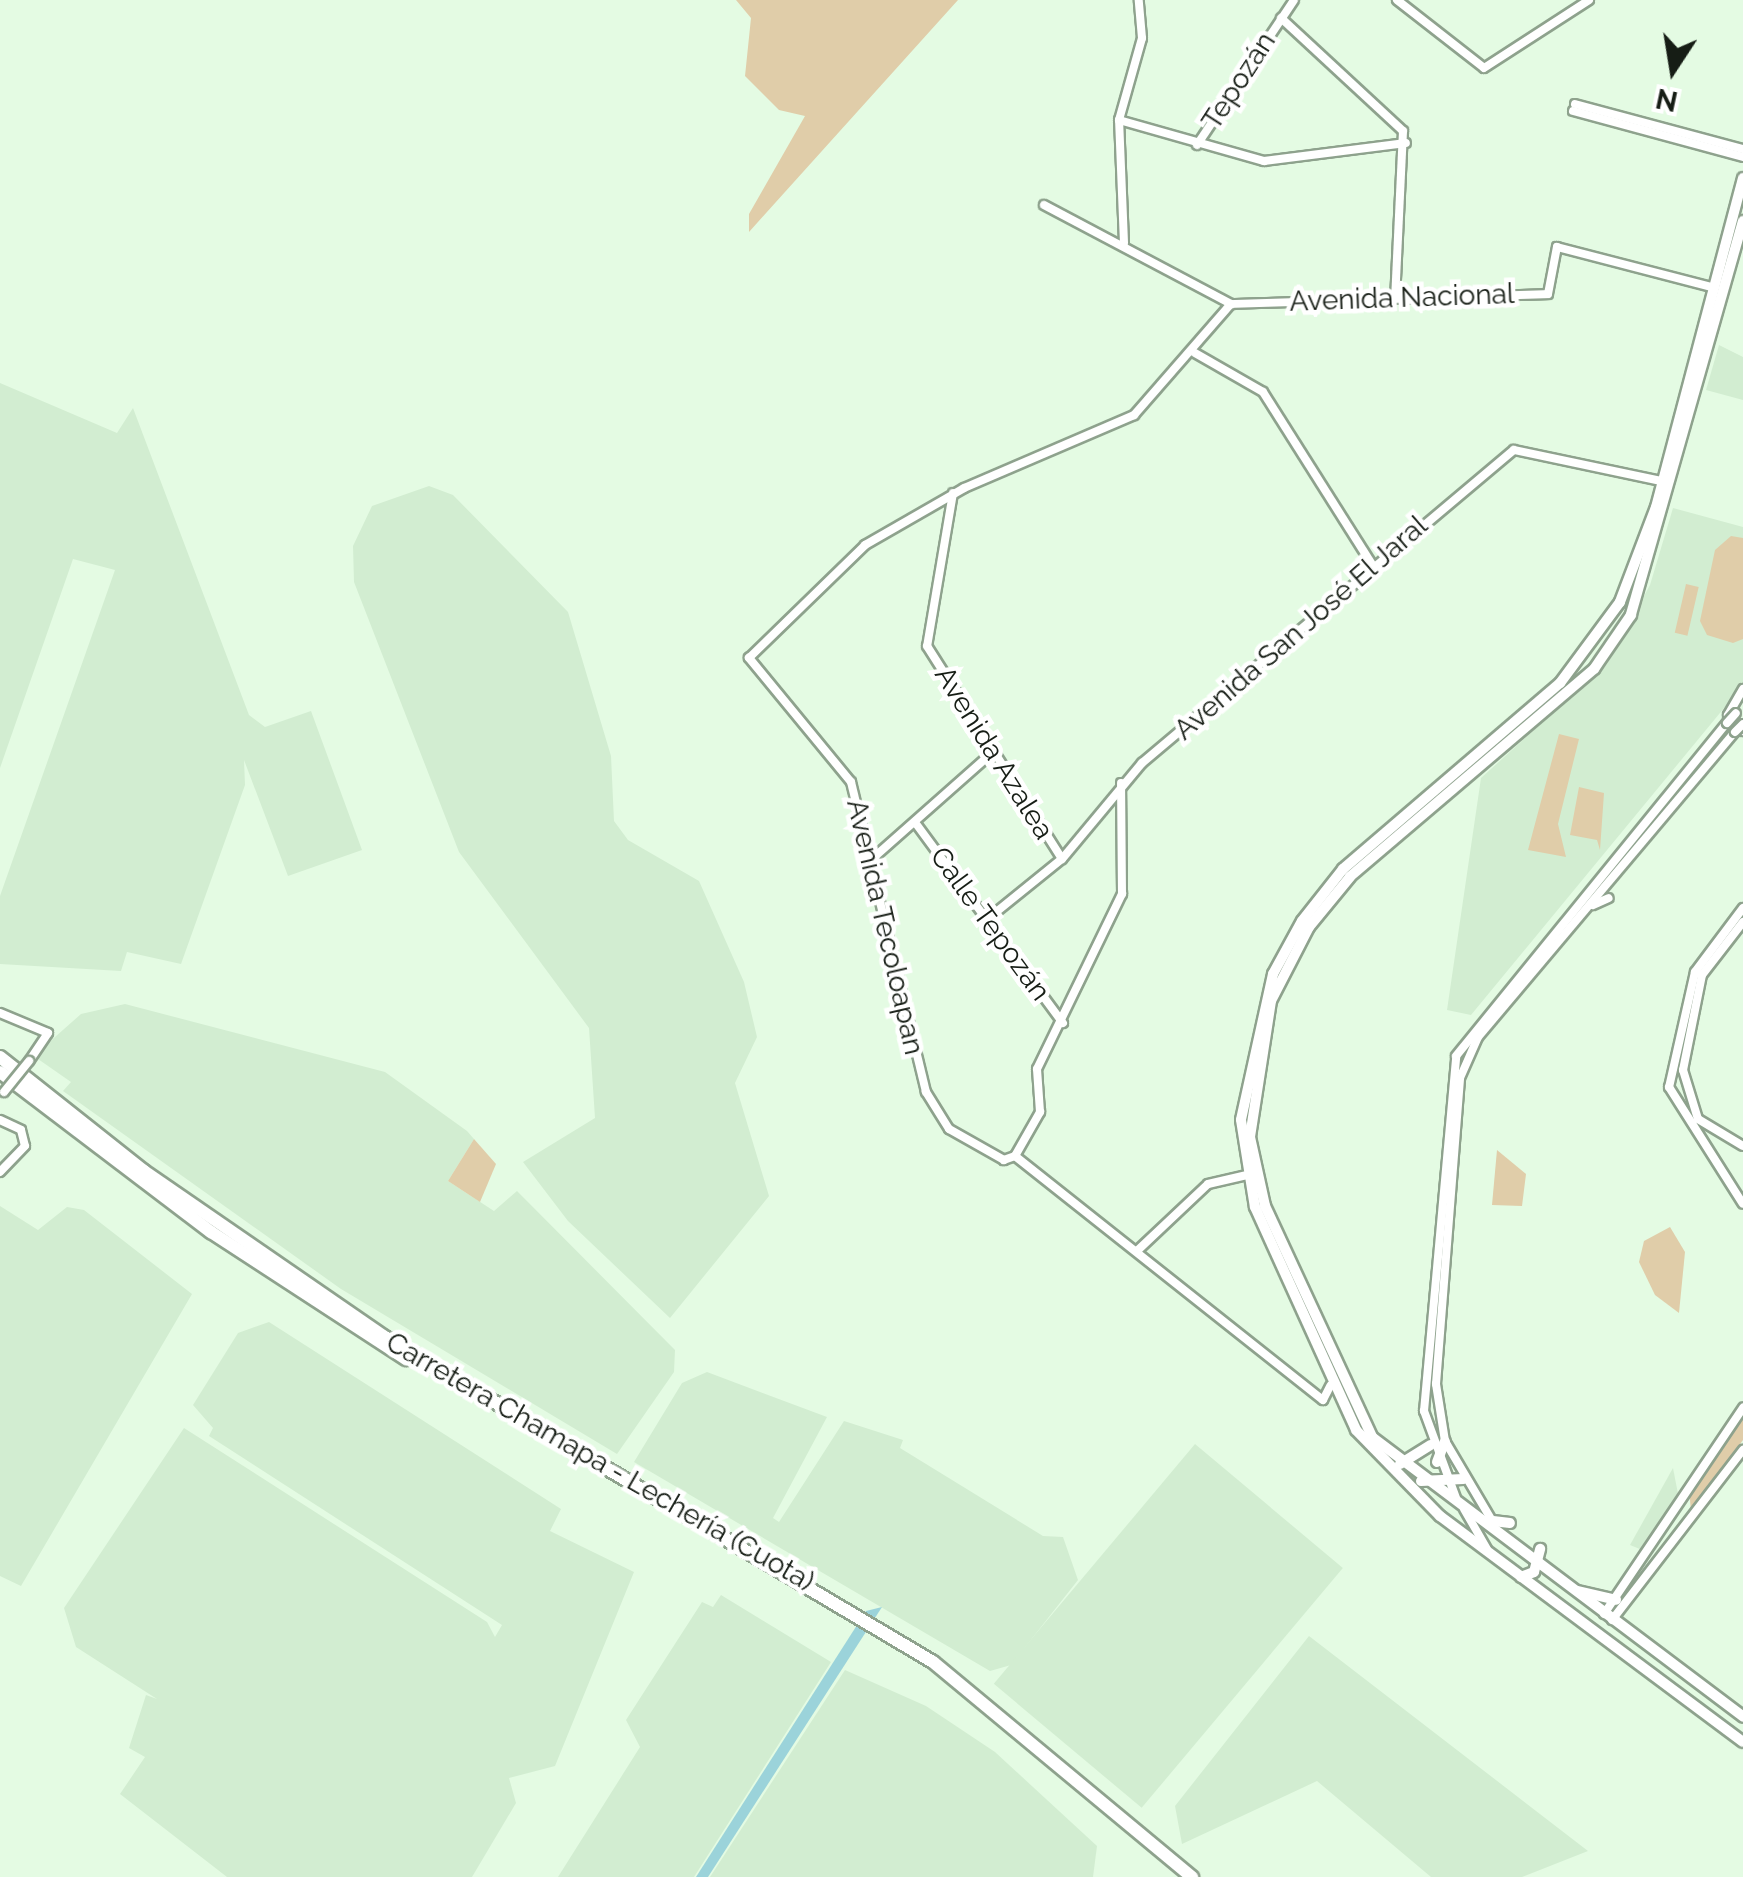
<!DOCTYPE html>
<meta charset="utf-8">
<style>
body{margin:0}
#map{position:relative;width:1743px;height:1877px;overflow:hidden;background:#e4fbe3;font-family:Raleway,sans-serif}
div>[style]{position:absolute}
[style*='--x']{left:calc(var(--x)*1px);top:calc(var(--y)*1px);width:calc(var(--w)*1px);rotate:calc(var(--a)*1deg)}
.built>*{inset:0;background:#d2edd1;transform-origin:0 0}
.green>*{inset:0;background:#e0cda9;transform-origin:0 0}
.water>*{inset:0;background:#9bd3da}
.roads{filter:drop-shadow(2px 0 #8ea28d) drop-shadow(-2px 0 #8ea28d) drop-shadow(0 2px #8ea28d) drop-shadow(0 -2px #8ea28d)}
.secondary>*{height:8px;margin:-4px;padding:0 4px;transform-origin:4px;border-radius:4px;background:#fff}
.primary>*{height:10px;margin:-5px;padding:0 5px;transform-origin:5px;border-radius:5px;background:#fff}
.highway>*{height:12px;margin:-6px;padding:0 6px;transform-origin:6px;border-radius:6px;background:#fff}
.bridges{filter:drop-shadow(2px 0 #8ea28d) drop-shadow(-2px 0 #8ea28d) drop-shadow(0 2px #8ea28d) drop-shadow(0 -2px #8ea28d)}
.secondary-bridge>*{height:8px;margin:-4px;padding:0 4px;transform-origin:4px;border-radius:4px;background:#fff}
span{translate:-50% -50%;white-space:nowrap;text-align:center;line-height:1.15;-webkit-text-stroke:9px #fff;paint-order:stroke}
.street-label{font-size:28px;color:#161d15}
.north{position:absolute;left:1623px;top:20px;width:100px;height:100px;-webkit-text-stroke:8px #fff;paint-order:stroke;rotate:192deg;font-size:28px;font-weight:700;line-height:40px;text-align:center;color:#161d15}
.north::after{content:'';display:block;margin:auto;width:35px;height:45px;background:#161d15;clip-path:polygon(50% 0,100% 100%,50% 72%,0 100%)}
</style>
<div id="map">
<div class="built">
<i style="clip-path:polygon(1719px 345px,1743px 357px,1743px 400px,1706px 390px)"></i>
<i style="clip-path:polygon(0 383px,117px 433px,133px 408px,249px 715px,265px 727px,311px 711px,362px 850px,288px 876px,244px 760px,245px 785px,181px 964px,127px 952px,121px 971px,0 964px,0 896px,115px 570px,73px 559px,0 768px)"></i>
<i style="clip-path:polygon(429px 486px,453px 495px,568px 612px,611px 756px,614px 821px,628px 840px,699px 881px,744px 982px,757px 1037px,735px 1083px,769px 1196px,670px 1318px,568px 1221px,523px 1162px,595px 1118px,589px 1028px,459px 852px,354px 582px,353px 546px,372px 506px)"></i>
<i style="clip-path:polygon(1673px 508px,1743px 527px,1743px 685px,1471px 1015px,1447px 1010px,1481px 778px,1607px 664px,1650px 585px)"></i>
<i style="clip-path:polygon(125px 1004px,385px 1072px,467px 1131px,474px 1139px,448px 1181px,494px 1211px,517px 1191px,675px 1350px,674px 1372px,617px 1454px,341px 1289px,63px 1091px,71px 1082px,38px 1059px,46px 1045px,81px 1014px)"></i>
<i style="clip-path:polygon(0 1206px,38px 1230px,67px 1207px,84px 1210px,192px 1294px,21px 1586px,0 1576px)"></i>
<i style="clip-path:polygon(269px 1322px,561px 1509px,550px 1531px,634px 1572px,555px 1766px,509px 1778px,516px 1803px,472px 1877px,227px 1877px,120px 1794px,145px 1757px,129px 1748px,146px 1695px,157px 1699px,76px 1647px,64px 1608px,184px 1428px,487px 1622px,495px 1637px,502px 1625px,209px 1436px,213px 1428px,193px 1405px,238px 1333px)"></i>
<i style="clip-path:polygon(707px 1372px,827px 1417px,773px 1518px,779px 1522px,844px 1421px,903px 1440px,900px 1448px,1043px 1536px,1063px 1537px,1078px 1580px,1011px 1665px,990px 1671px,634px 1462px,682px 1383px)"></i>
<i style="left:1195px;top:1444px;width:193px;height:313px;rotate:40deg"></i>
<i style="clip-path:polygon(1673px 1468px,1679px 1499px,1647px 1552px,1630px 1545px)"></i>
<i style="clip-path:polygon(721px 1595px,831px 1662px,694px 1877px,558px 1877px,640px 1747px,626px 1720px,702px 1602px,713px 1607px)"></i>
<i style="clip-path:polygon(1309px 1636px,1588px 1851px,1522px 1877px,1431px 1877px,1317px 1781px,1182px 1844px,1175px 1806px)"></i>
<i style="clip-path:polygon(845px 1670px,926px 1706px,995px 1752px,1097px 1846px,1093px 1877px,710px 1877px)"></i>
</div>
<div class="green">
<i style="clip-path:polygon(736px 0,958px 0,749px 232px,749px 214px,805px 116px,779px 110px,745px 76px,751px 18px)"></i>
<i style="clip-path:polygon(1731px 536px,1743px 538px,1743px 639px,1733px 643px,1707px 635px,1700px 621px,1715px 550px)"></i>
<i style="left:1686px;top:584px;width:13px;height:50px;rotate:13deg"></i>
<i style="clip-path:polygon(1559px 734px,1579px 739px,1558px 824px,1566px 857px,1528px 850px)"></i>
<i style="clip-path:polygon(1579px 787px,1604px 793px,1600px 850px,1597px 840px,1570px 835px)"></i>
<i style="clip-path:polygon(474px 1139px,496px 1164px,480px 1202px,448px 1181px)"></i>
<i style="clip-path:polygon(1497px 1150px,1526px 1174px,1522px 1206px,1492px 1205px)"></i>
<i style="clip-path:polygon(1670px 1227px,1685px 1252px,1679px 1313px,1655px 1295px,1639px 1262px,1644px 1241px)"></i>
<i style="clip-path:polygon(1743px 1416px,1743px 1440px,1691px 1512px,1689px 1487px)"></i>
</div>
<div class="water">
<i style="clip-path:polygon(882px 1607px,708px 1877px,696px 1877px,866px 1611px)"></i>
</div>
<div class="roads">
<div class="secondary">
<i style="--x:1397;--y:0;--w:110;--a:38"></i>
<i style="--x:1484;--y:68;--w:125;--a:-32.9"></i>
<i style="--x:1281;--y:18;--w:166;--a:42.8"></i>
<i style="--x:1403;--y:131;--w:167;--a:92.7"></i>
<i style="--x:1575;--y:104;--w:174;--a:15"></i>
<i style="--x:1573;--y:111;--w:176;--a:15.1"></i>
<i style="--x:1119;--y:120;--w:151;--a:15.8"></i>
<i style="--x:1264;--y:161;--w:143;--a:-7.2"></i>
<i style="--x:1197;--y:145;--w:174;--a:-56.2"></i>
<i style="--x:1044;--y:205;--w:212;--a:27.9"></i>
<i style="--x:1231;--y:304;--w:317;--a:-1.8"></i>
<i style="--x:1548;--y:294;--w:48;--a:-79.2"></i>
<i style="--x:1557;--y:247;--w:160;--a:14.5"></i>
<i style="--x:1124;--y:243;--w:123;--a:-92.3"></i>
<i style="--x:1119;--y:120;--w:85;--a:-74.3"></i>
<i style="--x:1142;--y:38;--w:38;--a:-95"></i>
<i style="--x:1195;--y:353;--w:78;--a:29.8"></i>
<i style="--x:1263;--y:392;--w:206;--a:57.7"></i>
<i style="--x:953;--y:493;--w:155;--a:99.6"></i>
<i style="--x:927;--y:646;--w:252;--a:57.6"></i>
<i style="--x:1743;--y:689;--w:30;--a:120"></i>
<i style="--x:1728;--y:715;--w:22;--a:47"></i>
<i style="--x:917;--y:825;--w:246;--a:53.6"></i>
<i style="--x:872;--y:859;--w:163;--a:-41.5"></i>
<i style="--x:1593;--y:905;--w:17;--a:-24"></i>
<i style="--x:1743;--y:908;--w:80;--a:126.9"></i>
<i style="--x:1695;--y:972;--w:118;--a:102.7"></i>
<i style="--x:1669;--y:1087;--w:138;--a:57.7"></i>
<i style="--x:990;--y:917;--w:92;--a:-38.9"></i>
<i style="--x:1062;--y:859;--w:125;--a:-50.2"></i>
<i style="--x:1142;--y:763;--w:486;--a:-40.1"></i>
<i style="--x:1514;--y:450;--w:150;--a:11.9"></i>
<i style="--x:1743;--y:922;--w:67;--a:127.7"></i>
<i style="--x:1702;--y:975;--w:97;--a:101.3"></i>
<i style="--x:1683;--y:1070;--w:51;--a:73"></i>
<i style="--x:1698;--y:1119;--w:52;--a:31"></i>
<i style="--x:0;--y:1013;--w:52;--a:22.6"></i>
<i style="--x:48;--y:1033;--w:34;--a:124"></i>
<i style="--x:0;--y:1120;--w:23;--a:25"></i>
<i style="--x:21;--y:1130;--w:16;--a:76"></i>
<i style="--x:25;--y:1146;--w:36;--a:134"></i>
<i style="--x:1015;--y:1156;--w:12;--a:160"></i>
<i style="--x:1004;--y:1160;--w:63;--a:-150.6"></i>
<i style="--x:949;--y:1129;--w:44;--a:-121.9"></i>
<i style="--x:926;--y:1092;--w:319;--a:-103.6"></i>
<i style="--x:851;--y:782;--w:161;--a:-129.4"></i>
<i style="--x:749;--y:658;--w:162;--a:-44.2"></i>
<i style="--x:865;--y:545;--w:114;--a:-29.9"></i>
<i style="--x:964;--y:488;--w:185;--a:-23.2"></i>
<i style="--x:1134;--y:415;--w:147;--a:-48.9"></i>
<i style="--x:1015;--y:1156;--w:51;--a:-60.4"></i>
<i style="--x:1040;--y:1112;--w:43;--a:-94"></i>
<i style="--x:1037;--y:1069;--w:195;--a:-64.1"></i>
<i style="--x:1122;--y:894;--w:111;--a:-90.5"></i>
<i style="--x:1015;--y:1156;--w:393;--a:38.4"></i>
<i style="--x:1138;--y:1250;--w:96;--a:-43.3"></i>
<i style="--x:1208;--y:1184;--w:40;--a:-13"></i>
<i style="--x:1323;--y:1400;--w:16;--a:-63"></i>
<i style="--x:1456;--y:1498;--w:93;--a:-110.2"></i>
<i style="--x:1424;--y:1411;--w:356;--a:-84.8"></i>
<i style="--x:1456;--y:1056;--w:429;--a:-50.9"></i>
<i style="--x:1464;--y:1509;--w:46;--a:60.1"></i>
<i style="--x:1494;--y:1524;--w:96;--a:-120.6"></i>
<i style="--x:1445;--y:1441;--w:58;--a:-99"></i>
<i style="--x:1436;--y:1384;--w:307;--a:-85.5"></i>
<i style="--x:1460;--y:1078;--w:45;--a:-66.3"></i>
<i style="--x:1478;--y:1037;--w:399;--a:-49.9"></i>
<i style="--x:1604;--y:1614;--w:249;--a:-56"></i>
<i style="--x:1612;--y:1620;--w:215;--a:-52.4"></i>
</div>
<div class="primary">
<i style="--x:1743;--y:178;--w:340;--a:104.8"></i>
<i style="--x:1656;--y:507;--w:102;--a:110.8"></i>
<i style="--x:1620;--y:602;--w:101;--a:126.5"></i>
<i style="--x:1560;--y:683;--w:286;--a:139.4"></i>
<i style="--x:1343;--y:869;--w:66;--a:128.3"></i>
<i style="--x:1302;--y:921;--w:60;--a:118.7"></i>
<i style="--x:1273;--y:974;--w:149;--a:102.4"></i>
<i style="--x:1241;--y:1120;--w:88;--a:80.9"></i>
<i style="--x:1255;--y:1207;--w:245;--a:65.6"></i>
<i style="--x:1356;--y:1430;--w:120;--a:45.7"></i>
<i style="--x:1440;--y:1516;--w:378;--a:36.7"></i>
<i style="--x:1743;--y:221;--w:410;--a:105.9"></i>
<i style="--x:1631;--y:615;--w:65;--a:124.4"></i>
<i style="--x:1594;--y:669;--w:321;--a:139.6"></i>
<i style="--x:1350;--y:877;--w:65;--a:129.4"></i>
<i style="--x:1309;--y:927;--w:83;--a:117.2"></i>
<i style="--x:1271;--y:1001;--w:138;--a:98.8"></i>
<i style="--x:1250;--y:1137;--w:71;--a:77.7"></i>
<i style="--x:1265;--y:1206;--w:255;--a:65.1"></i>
<i style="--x:1372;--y:1437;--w:465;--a:37"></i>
<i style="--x:1437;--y:1462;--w:22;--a:-69"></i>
<i style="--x:1400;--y:1464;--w:36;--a:-32"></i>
<i style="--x:1421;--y:1481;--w:42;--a:-2.7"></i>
<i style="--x:1493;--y:1521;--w:17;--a:7"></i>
<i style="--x:1521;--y:1577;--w:14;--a:-21"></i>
<i style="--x:1534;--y:1572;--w:24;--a:-75"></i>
<i style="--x:1578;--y:1591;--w:39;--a:13"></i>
</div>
<div class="highway">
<i style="--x:0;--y:1057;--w:184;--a:38.4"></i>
<i style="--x:144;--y:1171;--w:293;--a:34.6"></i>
<i style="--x:385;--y:1337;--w:637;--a:30.67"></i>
<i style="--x:933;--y:1662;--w:337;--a:39.7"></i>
<i style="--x:0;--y:1072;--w:265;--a:37.2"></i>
<i style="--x:211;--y:1232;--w:233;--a:33.1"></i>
</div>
</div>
<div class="bridges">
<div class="secondary-bridge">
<i style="--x:1727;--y:723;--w:13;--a:-48"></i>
<i style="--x:1735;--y:732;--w:11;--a:-45"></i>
<i style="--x:4;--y:1092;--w:40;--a:-51"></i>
</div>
</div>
<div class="street-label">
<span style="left:1239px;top:81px;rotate:-57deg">Tepozán</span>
<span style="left:1402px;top:298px;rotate:-2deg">Avenida Nacional</span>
<span style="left:1301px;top:628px;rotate:-41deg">Avenida San José El Jaral</span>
<span style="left:994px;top:753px;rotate:58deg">Avenida Azalea</span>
<span style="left:990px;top:924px;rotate:54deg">Calle Tepozán</span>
<span style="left:885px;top:927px;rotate:77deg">Avenida Tecoloapan</span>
<span style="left:600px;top:1462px;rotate:30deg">Carretera Chamapa - Lechería (Cuota)</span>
</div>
<div class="north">N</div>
</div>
